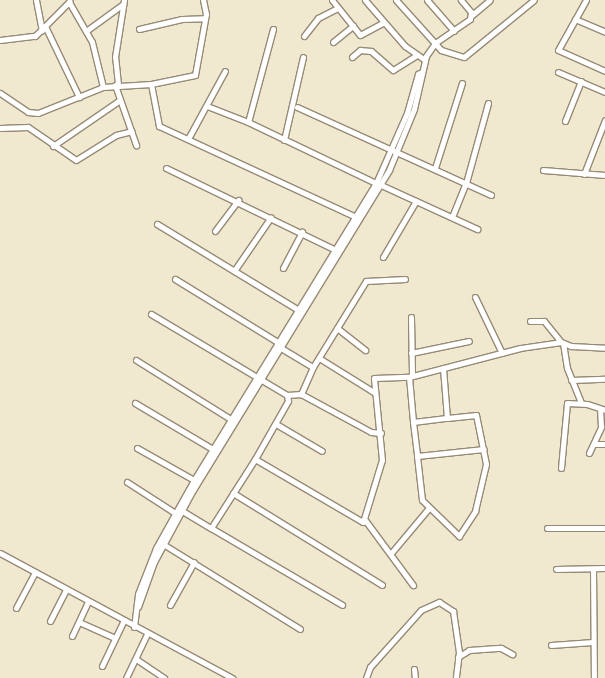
<!DOCTYPE html>
<style>
body{margin:0}
#map{position:relative;width:605px;height:678px;overflow:hidden;background:#f1e9cf;font-family:Sriracha,sans-serif}
div>[style]{position:absolute}
[style*='--x']{left:calc(var(--x)*1px);top:calc(var(--y)*1px);width:calc(var(--w)*1px);rotate:calc(var(--a)*1deg)}
.roads{filter:drop-shadow(1px 0 #968a76) drop-shadow(-1px 0 #968a76) drop-shadow(0 1px #968a76) drop-shadow(0 -1px #968a76)}
.minor>*{height:5px;margin:-2.5px;padding:0 2.5px;transform-origin:2.5px;border-radius:2.5px;background:#fff}
span{translate:-50% -50%;white-space:nowrap;text-align:center;line-height:1.15;-webkit-text-stroke:4px #fbf7ec;paint-order:stroke}
</style>
<div id="map">
<div class="roads">
<div class="minor">
<i style="--x:36;--y:0;--w:31;--a:79"></i>
<i style="--x:332;--y:0;--w:45;--a:51.3"></i>
<i style="--x:360;--y:35;--w:26;--a:-28"></i>
<i style="--x:365;--y:0;--w:61;--a:49"></i>
<i style="--x:405;--y:46;--w:24;--a:35"></i>
<i style="--x:396;--y:0;--w:67;--a:48"></i>
<i style="--x:441;--y:50;--w:24;--a:17"></i>
<i style="--x:464;--y:57;--w:90;--a:-39.2"></i>
<i style="--x:427;--y:0;--w:41;--a:48.9"></i>
<i style="--x:586;--y:0;--w:57;--a:119.2"></i>
<i style="--x:558;--y:50;--w:51;--a:24.1"></i>
<i style="--x:69;--y:2;--w:46;--a:60.1"></i>
<i style="--x:92;--y:42;--w:46;--a:76.3"></i>
<i style="--x:472;--y:15;--w:23;--a:-40"></i>
<i style="--x:575;--y:19;--w:33;--a:23"></i>
<i style="--x:45;--y:26;--w:79;--a:64.4"></i>
<i style="--x:139;--y:29;--w:44;--a:-13.1"></i>
<i style="--x:182;--y:19;--w:23;--a:-2"></i>
<i style="--x:273;--y:29;--w:96;--a:105"></i>
<i style="--x:248;--y:122;--w:142;--a:25.5"></i>
<i style="--x:86;--y:31;--w:46;--a:-36.1"></i>
<i style="--x:304;--y:36;--w:23;--a:-52"></i>
<i style="--x:318;--y:18;--w:22;--a:-27"></i>
<i style="--x:0;--y:40;--w:35;--a:-7"></i>
<i style="--x:35;--y:36;--w:49;--a:-45"></i>
<i style="--x:333;--y:42;--w:26;--a:-39"></i>
<i style="--x:352;--y:57;--w:11;--a:-41"></i>
<i style="--x:360;--y:50;--w:11;--a:5"></i>
<i style="--x:371;--y:51;--w:29;--a:41"></i>
<i style="--x:393;--y:70;--w:26;--a:-32"></i>
<i style="--x:558;--y:72;--w:51;--a:23.1"></i>
<i style="--x:118;--y:84;--w:27;--a:-96"></i>
<i style="--x:115;--y:57;--w:58;--a:-81"></i>
<i style="--x:151;--y:84;--w:45;--a:-11.6"></i>
<i style="--x:195;--y:75;--w:62;--a:-79.8"></i>
<i style="--x:206;--y:14;--w:14;--a:-102"></i>
<i style="--x:115;--y:85;--w:64;--a:70.7"></i>
<i style="--x:0;--y:93;--w:34;--a:34"></i>
<i style="--x:28;--y:112;--w:10;--a:6"></i>
<i style="--x:38;--y:113;--w:70;--a:-21.8"></i>
<i style="--x:103;--y:87;--w:48;--a:-3.6"></i>
<i style="--x:151;--y:84;--w:43;--a:79.2"></i>
<i style="--x:159;--y:126;--w:217;--a:24.8"></i>
<i style="--x:207;--y:106;--w:44;--a:21.3"></i>
<i style="--x:297;--y:107;--w:213;--a:24.4"></i>
<i style="--x:565;--y:121;--w:43;--a:-68.2"></i>
<i style="--x:0;--y:128;--w:28;--a:-2"></i>
<i style="--x:28;--y:127;--w:58;--a:34.5"></i>
<i style="--x:76;--y:160;--w:47;--a:-32"></i>
<i style="--x:116;--y:135;--w:16;--a:-14"></i>
<i style="--x:189;--y:137;--w:75;--a:-61.4"></i>
<i style="--x:284;--y:140;--w:85;--a:-77.1"></i>
<i style="--x:53;--y:146;--w:81;--a:-34.5"></i>
<i style="--x:166;--y:168;--w:189;--a:25.8"></i>
<i style="--x:435;--y:168;--w:89;--a:-72.4"></i>
<i style="--x:543;--y:170;--w:62;--a:4.6"></i>
<i style="--x:584;--y:174;--w:58;--a:-68.7"></i>
<i style="--x:381;--y:185;--w:106;--a:24.6"></i>
<i style="--x:452;--y:217;--w:37;--a:-68"></i>
<i style="--x:466;--y:183;--w:83;--a:-74.6"></i>
<i style="--x:157;--y:224;--w:167;--a:31.3"></i>
<i style="--x:215;--y:231;--w:39;--a:-53"></i>
<i style="--x:383;--y:257;--w:65;--a:-59.5"></i>
<i style="--x:283;--y:268;--w:41;--a:-62.2"></i>
<i style="--x:234;--y:271;--w:65;--a:-55.6"></i>
<i style="--x:175;--y:279;--w:122;--a:31.6"></i>
<i style="--x:475;--y:297;--w:62;--a:64.3"></i>
<i style="--x:151;--y:314;--w:158;--a:30.8"></i>
<i style="--x:287;--y:395;--w:14;--a:-4"></i>
<i style="--x:301;--y:394;--w:80;--a:28.5"></i>
<i style="--x:371;--y:432;--w:10;--a:6"></i>
<i style="--x:411;--y:317;--w:59;--a:89"></i>
<i style="--x:530;--y:321;--w:14;--a:0"></i>
<i style="--x:544;--y:321;--w:27;--a:51"></i>
<i style="--x:561;--y:342;--w:11;--a:22"></i>
<i style="--x:571;--y:346;--w:34;--a:3"></i>
<i style="--x:337;--y:328;--w:36;--a:38"></i>
<i style="--x:563;--y:343;--w:25;--a:81"></i>
<i style="--x:567;--y:368;--w:37;--a:68"></i>
<i style="--x:281;--y:348;--w:37;--a:31"></i>
<i style="--x:313;--y:367;--w:30;--a:114"></i>
<i style="--x:411;--y:353;--w:59;--a:-11.7"></i>
<i style="--x:319;--y:358;--w:66;--a:32"></i>
<i style="--x:136;--y:360;--w:113;--a:32"></i>
<i style="--x:313;--y:367;--w:101;--a:-58.4"></i>
<i style="--x:366;--y:281;--w:39;--a:-3"></i>
<i style="--x:409;--y:377;--w:45;--a:84.9"></i>
<i style="--x:413;--y:422;--w:34;--a:-7"></i>
<i style="--x:447;--y:418;--w:50;--a:-94.6"></i>
<i style="--x:571;--y:380;--w:34;--a:-2"></i>
<i style="--x:135;--y:403;--w:94;--a:30.7"></i>
<i style="--x:413;--y:422;--w:34;--a:83"></i>
<i style="--x:417;--y:456;--w:67;--a:-6"></i>
<i style="--x:276;--y:424;--w:53;--a:30.4"></i>
<i style="--x:595;--y:444;--w:10;--a:0"></i>
<i style="--x:137;--y:448;--w:65;--a:29.3"></i>
<i style="--x:589;--y:453;--w:29;--a:-65"></i>
<i style="--x:601;--y:427;--w:18;--a:-93"></i>
<i style="--x:417;--y:456;--w:44;--a:83.5"></i>
<i style="--x:422;--y:500;--w:52;--a:44.2"></i>
<i style="--x:459;--y:536;--w:30;--a:-57"></i>
<i style="--x:475;--y:511;--w:48;--a:-76.8"></i>
<i style="--x:486;--y:464;--w:50;--a:-101.5"></i>
<i style="--x:476;--y:415;--w:29;--a:174"></i>
<i style="--x:255;--y:459;--w:67;--a:-60.4"></i>
<i style="--x:288;--y:401;--w:6;--a:-99"></i>
<i style="--x:561;--y:468;--w:65;--a:-84.7"></i>
<i style="--x:567;--y:403;--w:20;--a:3"></i>
<i style="--x:587;--y:404;--w:19;--a:18"></i>
<i style="--x:127;--y:482;--w:57;--a:32.9"></i>
<i style="--x:233;--y:493;--w:175;--a:31.7"></i>
<i style="--x:179;--y:509;--w:37;--a:31"></i>
<i style="--x:211;--y:528;--w:82;--a:-57.5"></i>
<i style="--x:255;--y:459;--w:125;--a:30.3"></i>
<i style="--x:363;--y:522;--w:65;--a:-73"></i>
<i style="--x:382;--y:460;--w:82;--a:-95.6"></i>
<i style="--x:374;--y:378;--w:35;--a:-2"></i>
<i style="--x:409;--y:377;--w:115;--a:-14.6"></i>
<i style="--x:520;--y:348;--w:41;--a:-8.3"></i>
<i style="--x:365;--y:520;--w:81;--a:53.6"></i>
<i style="--x:211;--y:528;--w:152;--a:30.4"></i>
<i style="--x:547;--y:528;--w:58;--a:0"></i>
<i style="--x:163;--y:544;--w:161;--a:31.8"></i>
<i style="--x:392;--y:552;--w:56;--a:-50.1"></i>
<i style="--x:0;--y:553;--w:264;--a:28.3"></i>
<i style="--x:556;--y:569;--w:49;--a:-1.2"></i>
<i style="--x:593;--y:569;--w:109;--a:89.5"></i>
<i style="--x:170;--y:605;--w:49;--a:-60.8"></i>
<i style="--x:138;--y:607;--w:48;--a:-70.4"></i>
<i style="--x:154;--y:562;--w:82;--a:-61.6"></i>
<i style="--x:193;--y:490;--w:375;--a:-58.5"></i>
<i style="--x:389;--y:170;--w:66;--a:-67.7"></i>
<i style="--x:414;--y:109;--w:54;--a:-77.2"></i>
<i style="--x:426;--y:56;--w:16;--a:-55"></i>
<i style="--x:435;--y:43;--w:42;--a:-34.4"></i>
<i style="--x:470;--y:19;--w:7;--a:-82"></i>
<i style="--x:471;--y:12;--w:16;--a:-130"></i>
<i style="--x:16;--y:608;--w:40;--a:-62"></i>
<i style="--x:50;--y:621;--w:35;--a:-63"></i>
<i style="--x:79;--y:622;--w:39;--a:24"></i>
<i style="--x:134;--y:627;--w:33;--a:-83"></i>
<i style="--x:138;--y:594;--w:49;--a:-68.6"></i>
<i style="--x:156;--y:548;--w:78;--a:-60.8"></i>
<i style="--x:194;--y:480;--w:348;--a:-58.5"></i>
<i style="--x:376;--y:183;--w:77;--a:-66.1"></i>
<i style="--x:407;--y:113;--w:41;--a:-74.2"></i>
<i style="--x:418;--y:74;--w:4;--a:-27"></i>
<i style="--x:72;--y:636;--w:38;--a:-65"></i>
<i style="--x:551;--y:645;--w:42;--a:-4.1"></i>
<i style="--x:458;--y:657;--w:13;--a:-32"></i>
<i style="--x:469;--y:650;--w:32;--a:-4"></i>
<i style="--x:501;--y:648;--w:13;--a:29"></i>
<i style="--x:136;--y:659;--w:34;--a:34"></i>
<i style="--x:102;--y:666;--w:49;--a:-64.5"></i>
<i style="--x:414;--y:669;--w:9;--a:84"></i>
<i style="--x:126;--y:678;--w:49;--a:-64.5"></i>
<i style="--x:366;--y:678;--w:12;--a:-70"></i>
<i style="--x:370;--y:667;--w:76;--a:-48.2"></i>
<i style="--x:421;--y:610;--w:20;--a:-24"></i>
<i style="--x:439;--y:602;--w:17;--a:33"></i>
<i style="--x:453;--y:611;--w:41;--a:81.7"></i>
<i style="--x:459;--y:652;--w:26;--a:97"></i>
</div>
</div>
</div>
